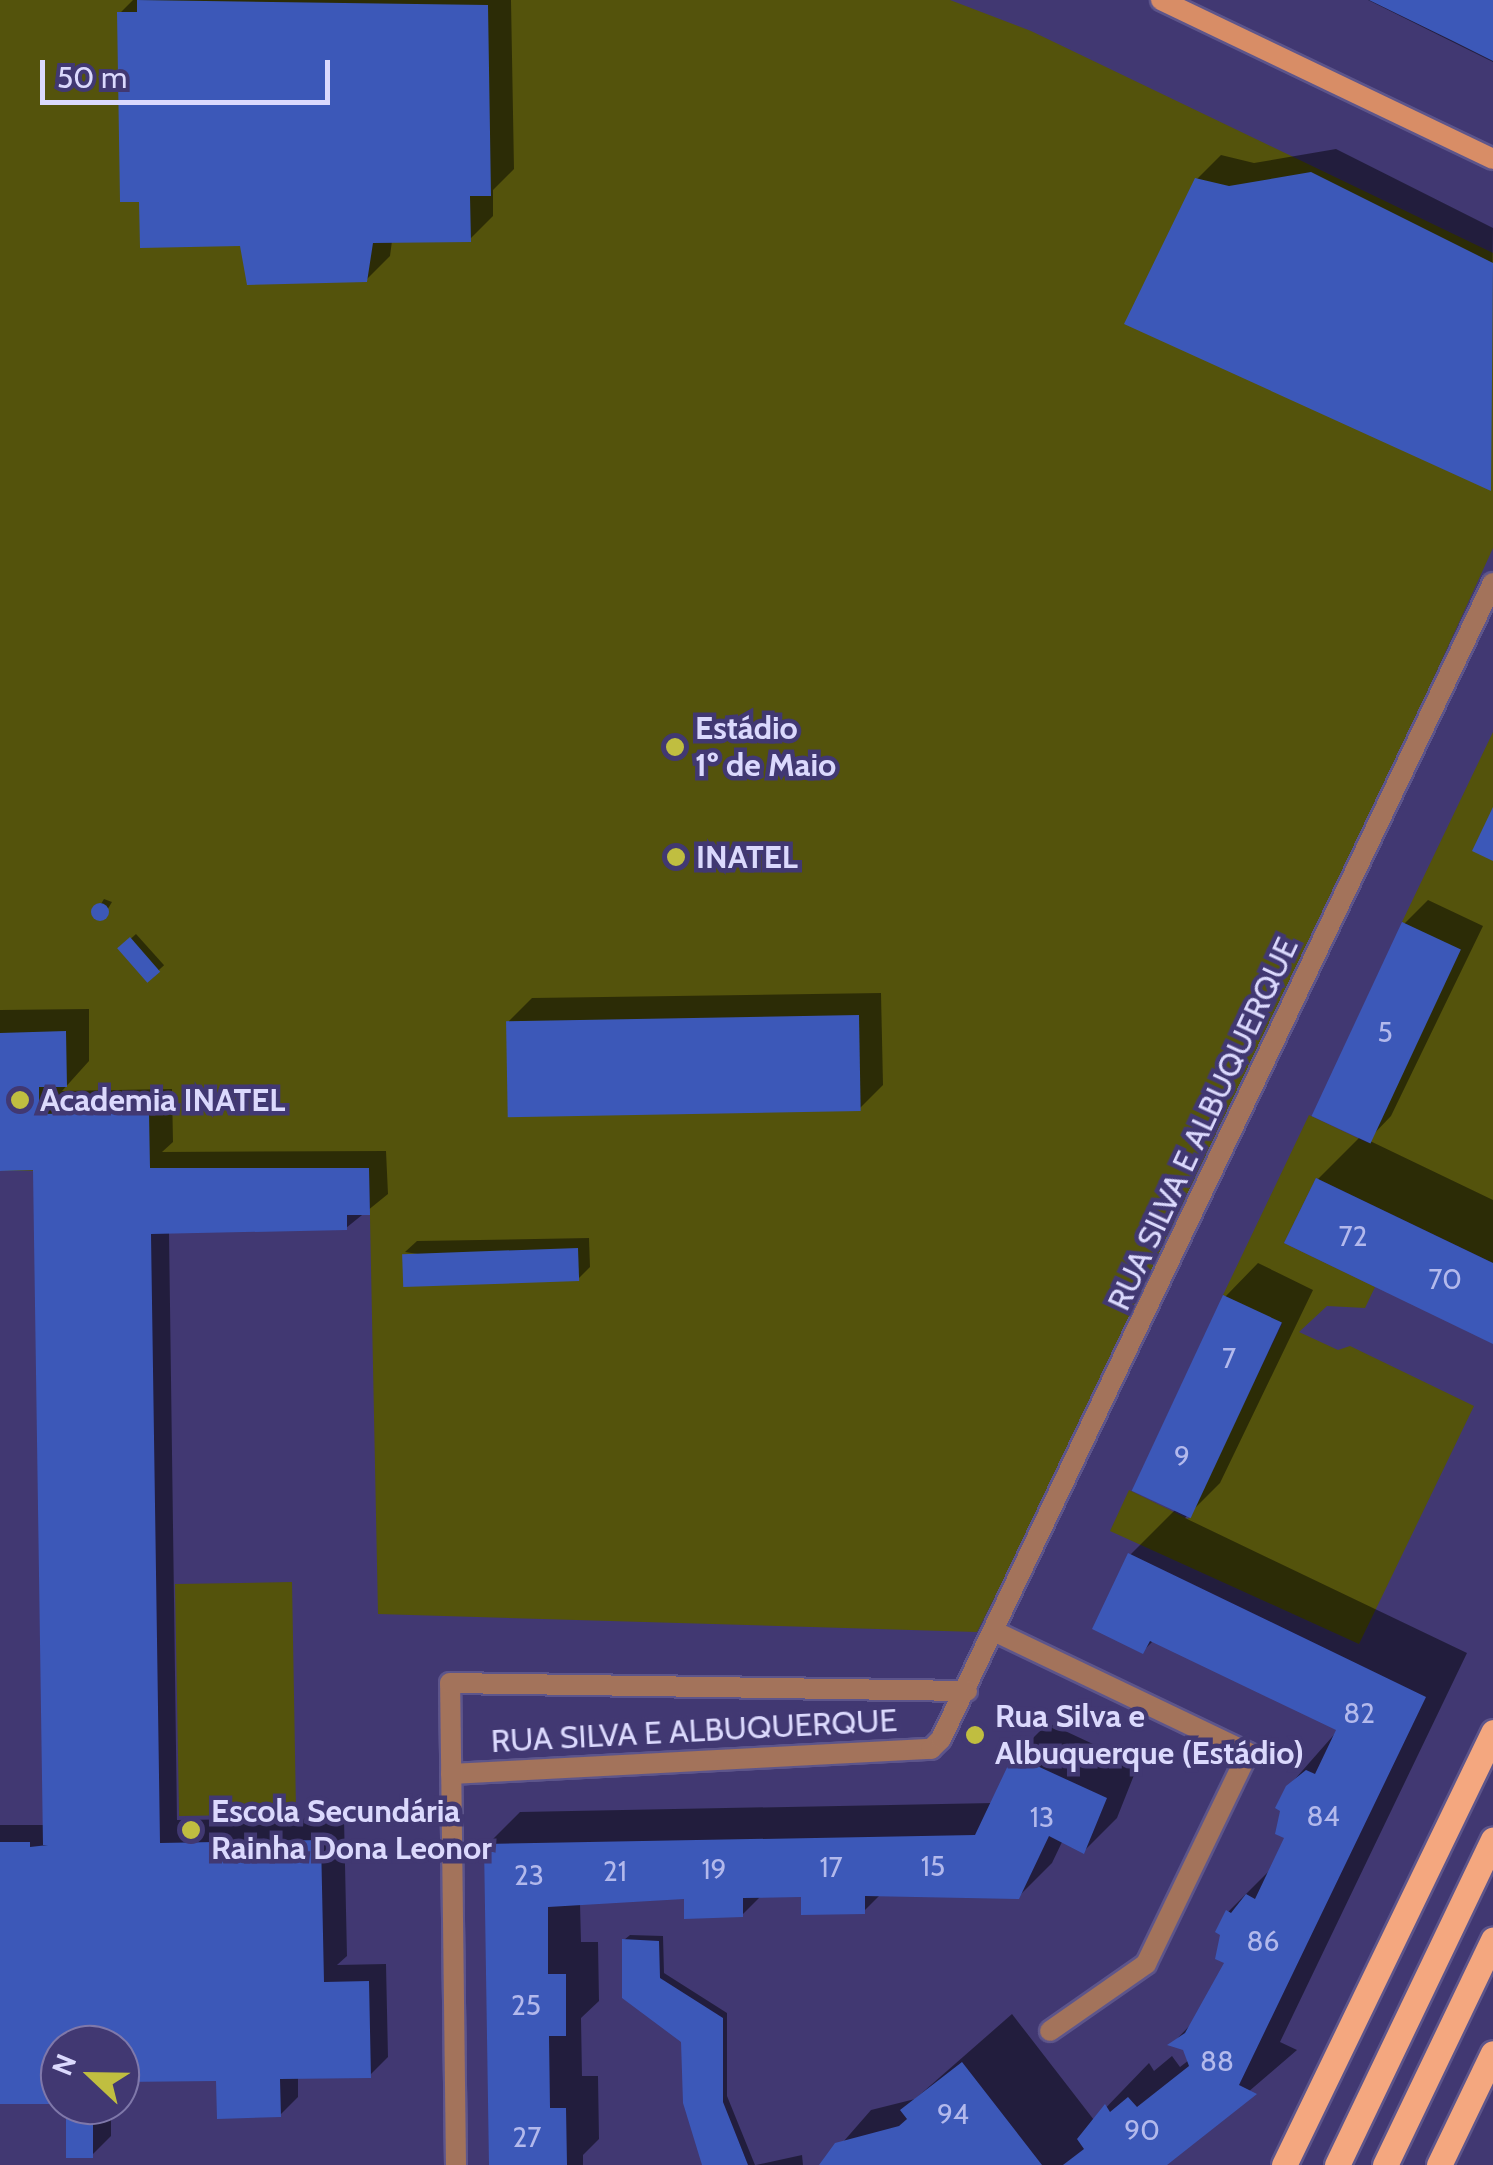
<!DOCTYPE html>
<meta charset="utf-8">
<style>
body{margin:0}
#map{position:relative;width:1493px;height:2165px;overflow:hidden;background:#413872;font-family:Cabin,sans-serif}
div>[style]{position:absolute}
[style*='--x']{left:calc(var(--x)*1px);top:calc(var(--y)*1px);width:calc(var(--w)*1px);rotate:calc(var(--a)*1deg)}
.green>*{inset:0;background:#54530c;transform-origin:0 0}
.shadow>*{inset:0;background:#0007;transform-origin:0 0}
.building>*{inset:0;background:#3c58b8;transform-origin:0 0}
.round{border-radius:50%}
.roads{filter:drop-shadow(2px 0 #5d558b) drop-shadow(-2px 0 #5d558b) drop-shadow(0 2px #5d558b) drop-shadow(0 -2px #5d558b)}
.lane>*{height:20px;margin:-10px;padding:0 10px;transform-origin:10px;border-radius:10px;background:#a3735b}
.street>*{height:20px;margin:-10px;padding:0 10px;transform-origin:10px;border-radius:10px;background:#a3735b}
.secondary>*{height:20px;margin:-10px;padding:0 10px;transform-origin:10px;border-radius:10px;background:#d88d66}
.primary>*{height:25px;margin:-12.5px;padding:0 12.5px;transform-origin:12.5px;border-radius:12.5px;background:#f4a77f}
.dots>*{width:28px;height:28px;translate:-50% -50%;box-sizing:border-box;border:5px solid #413872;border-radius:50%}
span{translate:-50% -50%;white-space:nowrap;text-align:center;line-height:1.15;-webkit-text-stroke:9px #413872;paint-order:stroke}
.number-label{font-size:28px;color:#b3b9ec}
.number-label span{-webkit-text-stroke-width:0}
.poi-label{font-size:32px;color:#dbd9fd;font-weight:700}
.left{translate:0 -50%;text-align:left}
.street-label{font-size:32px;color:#dbd9fd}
.north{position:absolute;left:40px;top:2025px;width:100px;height:100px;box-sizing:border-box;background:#413872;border:2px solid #7f78aa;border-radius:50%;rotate:292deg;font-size:28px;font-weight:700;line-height:40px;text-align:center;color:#dbd9fd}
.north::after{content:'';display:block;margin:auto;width:35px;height:45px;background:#c0be40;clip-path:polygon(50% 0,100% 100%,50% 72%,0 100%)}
.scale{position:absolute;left:40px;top:60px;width:290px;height:45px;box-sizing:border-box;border:5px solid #dbd9fd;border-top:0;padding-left:12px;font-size:30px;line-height:35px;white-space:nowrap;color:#dbd9fd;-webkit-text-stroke:8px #413872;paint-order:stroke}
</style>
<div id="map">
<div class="green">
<i style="clip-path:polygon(0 0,950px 0,1031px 31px,1493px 253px,1493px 548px,1187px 1217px,977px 1632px,378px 1614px,369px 1168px,0 1171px)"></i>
<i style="clip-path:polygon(1493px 732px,1493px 1263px,1316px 1178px,1284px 1243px,1375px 1287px,1365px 1308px,1327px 1306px,1299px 1332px,1338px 1350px,1350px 1346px,1474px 1406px,1359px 1644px,1110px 1531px,1129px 1490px,1188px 1519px,1282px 1324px,1223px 1295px,1309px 1115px,1368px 1143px,1460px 951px,1402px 922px)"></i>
<i style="left:292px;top:1582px;width:232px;height:117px;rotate:89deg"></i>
</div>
<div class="shadow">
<i style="clip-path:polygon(133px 0,511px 0,514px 169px,493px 190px,493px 216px,470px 239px,392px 241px,390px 256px,366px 280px,242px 244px,142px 199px,120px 13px)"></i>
<i style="clip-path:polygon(1368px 0,1493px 0,1493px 62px)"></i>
<i style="clip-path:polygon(1336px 149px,1493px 228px,1490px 488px,1197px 179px,1221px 155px,1254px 163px)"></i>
<i style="clip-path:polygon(104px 899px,112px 902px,103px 917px,95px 914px)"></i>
<i style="clip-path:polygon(1428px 900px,1483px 926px,1391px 1116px,1368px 1140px,1493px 1200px,1493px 1341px,1318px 1179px,1360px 1137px,1404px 924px)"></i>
<i style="left:136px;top:934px;width:42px;height:22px;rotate:48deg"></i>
<i style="clip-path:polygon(881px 993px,883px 1085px,859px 1109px,508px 1022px,532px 998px)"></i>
<i style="clip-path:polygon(89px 1009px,89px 1061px,62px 1091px,172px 1089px,173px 1142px,162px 1152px,386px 1151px,388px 1194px,346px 1228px,169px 1231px,177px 1820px,344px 1818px,347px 1956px,337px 1965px,386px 1964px,388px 2057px,370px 2075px,298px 2077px,298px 2097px,280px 2115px,219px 2078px,120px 2080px,120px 2045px,60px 2045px,60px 2093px,52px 2101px,0 2102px,0 1825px,45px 1825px,35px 1168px,0 1169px,0 1010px)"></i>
<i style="clip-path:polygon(589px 1238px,590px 1267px,578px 1279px,405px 1252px,417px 1241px)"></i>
<i style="clip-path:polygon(1258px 1263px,1313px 1290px,1220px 1483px,1185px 1518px,1467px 1653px,1280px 2042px,1297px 2050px,1163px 2165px,823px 2165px,871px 2110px,915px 2099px,1012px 2014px,1094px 2120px,1149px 2063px,1154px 2071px,1172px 2056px,1180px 2067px,1189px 2060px,1184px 2048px,1172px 2044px,1195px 2020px,1228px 1962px,1228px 1912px,1271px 1869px,1287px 1837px,1288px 1787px,1339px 1729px,1154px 1640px,1143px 1651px,1130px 1555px,1175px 1510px,1225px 1297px)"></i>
<i style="clip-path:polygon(1048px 1723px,1138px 1765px,1117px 1818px,1084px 1851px,1063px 1840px,1052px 1863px,1018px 1897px,881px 1894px,864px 1911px,803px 1895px,762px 1895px,742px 1915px,686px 1896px,580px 1903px,581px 1942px,598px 1942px,599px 2001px,581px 2018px,582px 2076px,598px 2076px,599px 2139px,583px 2155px,583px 2165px,490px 2165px,487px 1845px,520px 1812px,993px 1803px,1015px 1756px)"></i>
<i style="clip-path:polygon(630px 1935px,663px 1936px,664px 1973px,727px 2013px,727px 2096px,755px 2165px,703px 2165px,684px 2040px,624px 1940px)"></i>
<i style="clip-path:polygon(69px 2105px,111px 2105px,111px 2136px,93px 2154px)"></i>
<i style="clip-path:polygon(802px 2155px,803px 2165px,756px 2165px)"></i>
</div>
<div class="building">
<i style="clip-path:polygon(137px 0,488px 5px,491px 196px,470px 196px,471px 242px,373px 243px,367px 282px,247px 285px,240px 246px,140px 248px,139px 202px,120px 202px,117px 12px,137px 12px)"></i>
<i style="clip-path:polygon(1369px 0,1493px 0,1493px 61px,1453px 41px)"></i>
<i style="clip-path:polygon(1311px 172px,1493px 263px,1491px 491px,1124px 324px,1195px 178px,1229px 186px)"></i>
<i style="clip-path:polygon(1493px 807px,1493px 861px,1472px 851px)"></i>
<i class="round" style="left:91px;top:903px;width:18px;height:18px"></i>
<i style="left:1402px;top:922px;width:65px;height:214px;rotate:25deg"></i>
<i style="left:130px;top:937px;width:46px;height:17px;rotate:49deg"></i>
<i style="left:859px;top:1015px;width:96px;height:353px;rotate:89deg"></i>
<i style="clip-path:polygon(66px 1031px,67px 1087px,39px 1087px,39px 1114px,149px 1112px,150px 1168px,369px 1168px,370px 1215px,347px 1215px,347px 1230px,151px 1234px,160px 1843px,321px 1840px,324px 1982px,369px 1981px,371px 2078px,280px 2079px,281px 2117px,217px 2119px,216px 2081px,120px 2082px,120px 2045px,60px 2045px,53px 2104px,0 2104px,0 1842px,30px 1842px,30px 1847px,48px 1845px,43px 1845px,33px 1170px,0 1171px,0 1033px)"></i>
<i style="clip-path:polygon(1316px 1178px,1493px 1263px,1493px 1344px,1284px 1243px)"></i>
<i style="left:578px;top:1248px;width:33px;height:176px;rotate:88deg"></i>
<i style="left:1223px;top:1295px;width:65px;height:216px;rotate:25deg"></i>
<i style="clip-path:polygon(1128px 1553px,1426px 1697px,1239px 2085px,1257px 2094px,1167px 2165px,1063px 2165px,1084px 2149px,1077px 2139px,1105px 2104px,1110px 2112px,1128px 2097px,1137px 2107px,1189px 2066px,1183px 2050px,1167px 2045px,1185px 2033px,1224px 1963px,1215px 1959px,1220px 1935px,1215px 1932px,1226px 1910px,1231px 1913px,1246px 1894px,1255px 1899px,1284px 1838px,1275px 1834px,1280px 1811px,1275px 1808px,1286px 1786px,1306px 1770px,1315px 1774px,1336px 1730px,1150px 1641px,1143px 1654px,1092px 1629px)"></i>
<i style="clip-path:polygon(1013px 1755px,1107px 1798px,1084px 1854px,1049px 1836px,1019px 1899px,865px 1896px,865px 1914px,801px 1915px,801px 1897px,743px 1898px,743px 1917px,684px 1919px,684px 1899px,548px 1907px,548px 1974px,566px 1974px,566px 2036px,549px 2036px,550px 2108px,566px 2108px,567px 2165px,489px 2165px,484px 1844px,975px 1835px)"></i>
<i style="clip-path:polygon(622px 1939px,659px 1941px,660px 1978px,723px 2018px,723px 2102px,748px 2165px,702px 2165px,683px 2103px,681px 2042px,622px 1998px)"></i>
<i style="clip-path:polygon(962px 2062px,1042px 2165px,819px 2165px,835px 2143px,899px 2126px,907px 2119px,900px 2110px)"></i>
<i style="left:66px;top:2105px;width:27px;height:53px"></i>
</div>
<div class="roads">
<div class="lane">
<i style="--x:996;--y:1632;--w:280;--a:25.6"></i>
<i style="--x:1248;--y:1753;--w:234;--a:115.8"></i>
<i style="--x:1146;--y:1964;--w:117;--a:145.1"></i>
</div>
<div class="street">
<i style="--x:451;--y:1774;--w:481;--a:-3"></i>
<i style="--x:931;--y:1749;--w:14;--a:-45"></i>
<i style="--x:941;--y:1739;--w:1281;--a:-64.48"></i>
<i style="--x:456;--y:2165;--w:482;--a:-90.7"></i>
<i style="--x:450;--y:1683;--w:517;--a:0.89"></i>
</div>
<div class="secondary">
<i style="--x:1161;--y:0;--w:368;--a:25.6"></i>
</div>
<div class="primary">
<i style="--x:1284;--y:2165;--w:481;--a:-64.2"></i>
<i style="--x:1337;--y:2165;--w:361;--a:-64.4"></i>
<i style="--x:1385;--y:2165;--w:250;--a:-64.4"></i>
<i style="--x:1439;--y:2165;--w:124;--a:-64.3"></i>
</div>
</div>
<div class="dots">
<i style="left:675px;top:747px;background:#c0be40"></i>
<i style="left:676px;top:857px;background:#c0be40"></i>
<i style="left:20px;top:1100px;background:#c0be40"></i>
<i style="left:975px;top:1735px;background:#c0be40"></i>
<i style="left:191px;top:1830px;background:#c0be40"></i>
</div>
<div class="number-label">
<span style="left:1385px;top:1032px">5</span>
<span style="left:1353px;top:1236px">72</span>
<span style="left:1445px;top:1279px">70</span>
<span style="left:1229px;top:1358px">7</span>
<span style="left:1182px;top:1456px">9</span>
<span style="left:1359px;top:1713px">82</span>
<span style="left:1323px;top:1816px">84</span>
<span style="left:1042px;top:1817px">13</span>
<span style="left:933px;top:1866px">15</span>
<span style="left:831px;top:1867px">17</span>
<span style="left:714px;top:1869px">19</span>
<span style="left:615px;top:1871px">21</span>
<span style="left:529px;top:1875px">23</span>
<span style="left:1263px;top:1941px">86</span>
<span style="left:526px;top:2005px">25</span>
<span style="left:1217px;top:2061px">88</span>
<span style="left:953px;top:2114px">94</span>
<span style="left:1142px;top:2130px">90</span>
<span style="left:527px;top:2137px">27</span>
</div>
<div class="poi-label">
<span class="left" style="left:695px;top:747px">Estádio<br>1º de Maio</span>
<span class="left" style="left:696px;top:857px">INATEL</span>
<span class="left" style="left:40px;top:1100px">Academia INATEL</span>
<span class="left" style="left:995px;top:1735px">Rua Silva e<br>Albuquerque (Estádio)</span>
<span class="left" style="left:211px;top:1830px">Escola Secundária<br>Rainha Dona Leonor</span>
</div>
<div class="street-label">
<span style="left:1203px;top:1124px;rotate:-65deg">RUA SILVA E ALBUQUERQUE</span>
<span style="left:694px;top:1731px;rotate:-3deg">RUA SILVA E ALBUQUERQUE</span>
</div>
<div class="north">N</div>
<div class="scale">50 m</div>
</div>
